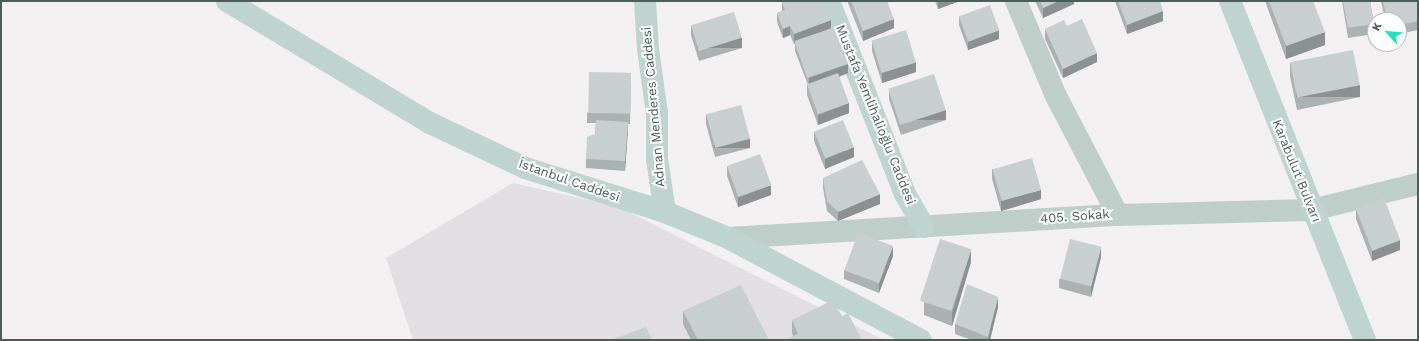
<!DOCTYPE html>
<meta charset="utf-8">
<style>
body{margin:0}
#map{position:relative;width:1419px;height:341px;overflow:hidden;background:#f3f0f2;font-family:"Work Sans",sans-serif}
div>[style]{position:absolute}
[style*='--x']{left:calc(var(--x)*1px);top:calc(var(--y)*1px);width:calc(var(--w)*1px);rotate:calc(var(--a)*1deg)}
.education>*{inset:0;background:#e1dfe1}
.street>*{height:22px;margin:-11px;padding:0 11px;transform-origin:11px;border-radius:11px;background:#becfca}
.secondary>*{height:22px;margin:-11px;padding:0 11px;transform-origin:11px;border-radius:11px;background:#bed4cf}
.wall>*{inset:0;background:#abb2b2}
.shaded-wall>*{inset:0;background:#8b9191;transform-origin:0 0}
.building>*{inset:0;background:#c7cfcf;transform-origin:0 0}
span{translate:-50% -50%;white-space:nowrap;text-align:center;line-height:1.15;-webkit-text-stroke:4px #fff;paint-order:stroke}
.street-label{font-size:13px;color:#485e57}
.frame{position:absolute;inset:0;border:2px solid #485e57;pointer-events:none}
.north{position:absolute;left:1367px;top:12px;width:40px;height:40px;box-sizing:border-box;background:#fff;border:1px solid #b6bfbc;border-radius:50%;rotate:297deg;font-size:11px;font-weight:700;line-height:16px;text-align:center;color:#485e57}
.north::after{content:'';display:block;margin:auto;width:14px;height:18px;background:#16e7bd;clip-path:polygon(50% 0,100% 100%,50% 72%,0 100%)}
</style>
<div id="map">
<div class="education">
<i style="clip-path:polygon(513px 183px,619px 207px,884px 340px,413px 340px,386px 258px)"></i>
</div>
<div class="street">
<i style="--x:1016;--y:1;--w:103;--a:67.2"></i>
<i style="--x:1056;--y:96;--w:134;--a:62.5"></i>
<i style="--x:728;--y:238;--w:391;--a:-3.4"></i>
<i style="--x:1118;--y:215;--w:194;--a:-1.5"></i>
<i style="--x:1312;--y:210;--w:109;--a:-13.8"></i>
</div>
<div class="secondary">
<i style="--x:227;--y:1;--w:237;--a:31"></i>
<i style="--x:430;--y:123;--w:105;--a:25.3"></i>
<i style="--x:525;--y:168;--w:147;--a:17.4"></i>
<i style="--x:665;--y:212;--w:68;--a:22.4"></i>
<i style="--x:728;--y:238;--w:218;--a:27.9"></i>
<i style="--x:645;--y:1;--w:48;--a:86.4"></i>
<i style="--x:648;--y:49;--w:66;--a:82.1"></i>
<i style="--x:657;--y:114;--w:45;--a:90"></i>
<i style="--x:657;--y:159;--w:54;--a:81.4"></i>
<i style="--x:829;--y:1;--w:207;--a:68.5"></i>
<i style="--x:905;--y:194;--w:38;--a:60"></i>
<i style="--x:1230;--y:1;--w:365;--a:68.3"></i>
</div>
<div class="wall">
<i style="clip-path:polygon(573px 1px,615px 1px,573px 2px)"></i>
<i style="clip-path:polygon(848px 1px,887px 1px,894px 28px,863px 41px,848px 3px)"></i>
<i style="clip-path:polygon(935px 1px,960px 1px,938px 9px)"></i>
<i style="clip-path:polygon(1035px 1px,1074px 1px,1074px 4px,1043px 18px)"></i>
<i style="clip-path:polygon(1115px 1px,1160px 1px,1163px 21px,1127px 34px)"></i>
<i style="clip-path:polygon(1265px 1px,1313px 1px,1325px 45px,1286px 59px)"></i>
<i style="clip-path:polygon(1342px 1px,1370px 1px,1374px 24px,1374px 34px,1348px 38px)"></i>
<i style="clip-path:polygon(1381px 1px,1418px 1px,1418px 30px,1399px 34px,1399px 20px,1385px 20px)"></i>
<i style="clip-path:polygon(782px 2px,831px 29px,848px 73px,839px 77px,849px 113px,818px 125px,807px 95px,807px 85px,808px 85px,795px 51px,795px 43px,794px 44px,790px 35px,783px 38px,777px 22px,777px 13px,782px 11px)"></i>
<i style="clip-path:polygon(959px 16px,999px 39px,968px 50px,959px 25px)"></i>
<i style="clip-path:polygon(691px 26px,742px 48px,699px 61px,691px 35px)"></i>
<i style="clip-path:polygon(1067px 26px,1097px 62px,1063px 78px,1045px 39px,1045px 29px)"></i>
<i style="clip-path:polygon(872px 42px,916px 72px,882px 83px,872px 51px)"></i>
<i style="clip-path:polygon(1290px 63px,1360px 97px,1297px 110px,1290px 76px)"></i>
<i style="clip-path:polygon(631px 83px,630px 124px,628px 124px,625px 171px,586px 168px,586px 159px,595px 134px,596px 123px,587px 123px,587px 113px)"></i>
<i style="clip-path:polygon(889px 90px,946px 120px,901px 135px,889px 99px)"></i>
<i style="clip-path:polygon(706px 114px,750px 148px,715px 157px,706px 124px)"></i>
<i style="clip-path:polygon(814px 132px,854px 157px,825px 169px,814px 141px)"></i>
<i style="clip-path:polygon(727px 166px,771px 195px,738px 207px,727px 176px)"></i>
<i style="clip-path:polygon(992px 169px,1041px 199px,1001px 211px,992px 179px)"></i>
<i style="clip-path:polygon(823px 178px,880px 204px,838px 221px,827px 211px,823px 188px)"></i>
<i style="clip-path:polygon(1356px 209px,1400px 250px,1372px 261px,1356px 219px)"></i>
<i style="clip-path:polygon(893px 256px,879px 293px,844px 279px,844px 270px)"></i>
<i style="clip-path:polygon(1101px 257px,1091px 297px,1059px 288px,1059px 279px)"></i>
<i style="clip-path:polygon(971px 262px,952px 326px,924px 315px,924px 302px)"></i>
<i style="clip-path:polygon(998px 307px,990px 340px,972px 340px,955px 334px,955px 324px)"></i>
<i style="clip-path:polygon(683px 311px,769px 340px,691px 340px,683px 324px)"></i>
<i style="clip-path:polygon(842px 316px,793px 336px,792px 333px,792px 320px)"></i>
</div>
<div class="shaded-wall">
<i style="clip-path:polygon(938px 1px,960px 1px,938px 9px)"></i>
<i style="clip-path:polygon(1059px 1px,1074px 1px,1074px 4px,1043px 18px,1043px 8px)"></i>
<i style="clip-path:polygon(1163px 11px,1163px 21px,1127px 34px,1127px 25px)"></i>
<i style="clip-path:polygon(894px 19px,894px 28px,863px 41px,863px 31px)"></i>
<i style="clip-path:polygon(831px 20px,831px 29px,795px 42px,795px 43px,794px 44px,794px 34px)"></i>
<i style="clip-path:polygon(790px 26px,790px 35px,783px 38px,783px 29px)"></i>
<i style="clip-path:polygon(999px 30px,999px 39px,968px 50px,968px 41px)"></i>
<i style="clip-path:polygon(1325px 32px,1325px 45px,1286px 59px,1286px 46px)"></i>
<i style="left:742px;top:38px;width:10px;height:45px;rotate:90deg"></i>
<i style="clip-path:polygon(1097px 53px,1097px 62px,1063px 78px,1063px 69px)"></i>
<i style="clip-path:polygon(916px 62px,916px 72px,882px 83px,882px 73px)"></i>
<i style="clip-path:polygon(848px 64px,848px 73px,809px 88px,809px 78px)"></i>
<i style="left:1360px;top:85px;width:12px;height:64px;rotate:90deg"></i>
<i style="clip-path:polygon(849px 103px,849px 113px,818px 125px,818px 115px)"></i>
<i style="left:946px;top:110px;width:10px;height:47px;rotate:90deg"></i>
<i style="clip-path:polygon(628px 122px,628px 131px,625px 171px,625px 161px)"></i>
<i style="left:750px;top:139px;width:9px;height:36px;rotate:90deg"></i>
<i style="clip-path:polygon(854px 147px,854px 157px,825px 169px,825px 159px)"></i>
<i style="clip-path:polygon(771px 185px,771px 195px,738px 207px,738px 197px)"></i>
<i style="clip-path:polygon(1041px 190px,1041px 199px,1001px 211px,1001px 201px)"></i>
<i style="clip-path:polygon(880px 194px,880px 204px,838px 221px,838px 212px)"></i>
<i style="clip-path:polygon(1400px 240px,1400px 250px,1372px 261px,1372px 251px)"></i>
<i style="clip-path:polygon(893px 246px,893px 256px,879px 293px,879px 283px)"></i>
<i style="clip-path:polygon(1101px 247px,1101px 257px,1091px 297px,1091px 287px)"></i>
<i style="clip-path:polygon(971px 249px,971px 262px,952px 326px,952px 313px)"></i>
<i style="clip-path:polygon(998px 297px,998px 307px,990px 340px,988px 340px,988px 337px)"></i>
</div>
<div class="building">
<i style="clip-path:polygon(785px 1px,824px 1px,831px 20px,794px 34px,790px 26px,783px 29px,777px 13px,785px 10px,782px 2px)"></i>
<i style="clip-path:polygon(851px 1px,887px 1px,894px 19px,863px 31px)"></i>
<i style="clip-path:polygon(1040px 1px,1059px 1px,1043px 8px)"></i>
<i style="clip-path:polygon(1118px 1px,1160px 1px,1163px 11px,1127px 25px)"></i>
<i style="clip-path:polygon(1269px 1px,1313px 1px,1325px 32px,1286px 46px)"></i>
<i style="clip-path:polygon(1343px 1px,1370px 1px,1374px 24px,1348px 28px)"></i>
<i style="clip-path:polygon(1383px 1px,1418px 1px,1418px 21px,1399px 25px,1399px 20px,1387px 20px)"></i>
<i style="left:990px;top:5px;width:27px;height:33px;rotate:70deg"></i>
<i style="left:734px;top:12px;width:27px;height:45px;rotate:73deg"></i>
<i style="clip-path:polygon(1082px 19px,1097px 53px,1063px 69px,1045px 29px,1064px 20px,1067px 26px)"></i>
<i style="left:835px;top:27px;width:39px;height:43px;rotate:71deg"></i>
<i style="left:906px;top:30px;width:34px;height:36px;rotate:73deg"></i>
<i style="left:1353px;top:50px;width:36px;height:64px;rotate:79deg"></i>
<i style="left:589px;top:72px;width:42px;height:41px;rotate:1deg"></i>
<i style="left:838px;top:73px;width:32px;height:33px;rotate:70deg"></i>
<i style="left:934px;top:74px;width:38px;height:48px;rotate:72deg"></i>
<i style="left:741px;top:105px;width:35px;height:36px;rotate:75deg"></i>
<i style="clip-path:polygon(596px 120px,628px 122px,625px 161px,586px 159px,587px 137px,595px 134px)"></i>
<i style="left:843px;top:120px;width:29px;height:31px;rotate:68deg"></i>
<i style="left:760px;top:154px;width:33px;height:35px;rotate:70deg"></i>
<i style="left:1032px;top:158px;width:33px;height:41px;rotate:74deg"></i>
<i style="clip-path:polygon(862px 160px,880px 194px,838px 212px,827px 201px,823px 178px)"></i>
<i style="left:1384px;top:198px;width:45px;height:30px;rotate:69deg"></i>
<i style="left:858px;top:233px;width:37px;height:40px;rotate:20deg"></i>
<i style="left:940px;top:239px;width:33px;height:65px;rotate:18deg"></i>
<i style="left:1070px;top:239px;width:32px;height:41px;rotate:14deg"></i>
<i style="clip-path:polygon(967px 284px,998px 297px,988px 337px,955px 324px)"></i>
<i style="clip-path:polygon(741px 285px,769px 340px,698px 340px,683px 311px)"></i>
<i style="clip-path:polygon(833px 300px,842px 316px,848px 313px,862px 340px,785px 340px,798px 334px,792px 320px)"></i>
<i style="clip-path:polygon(646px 327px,652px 340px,611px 340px)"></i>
</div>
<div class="street-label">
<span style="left:654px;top:107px;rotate:-95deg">Adnan Menderes Caddesi</span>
<span style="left:875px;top:115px;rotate:68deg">Mustafa Yemlihalioğlu Caddesi</span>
<span style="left:1296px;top:171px;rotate:68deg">Karabulut Bulvarı</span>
<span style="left:569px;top:181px;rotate:19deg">İstanbul Caddesi</span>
<span style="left:1075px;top:217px;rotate:-4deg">405. Sokak</span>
</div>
<div class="frame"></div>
<div class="north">K</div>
</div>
